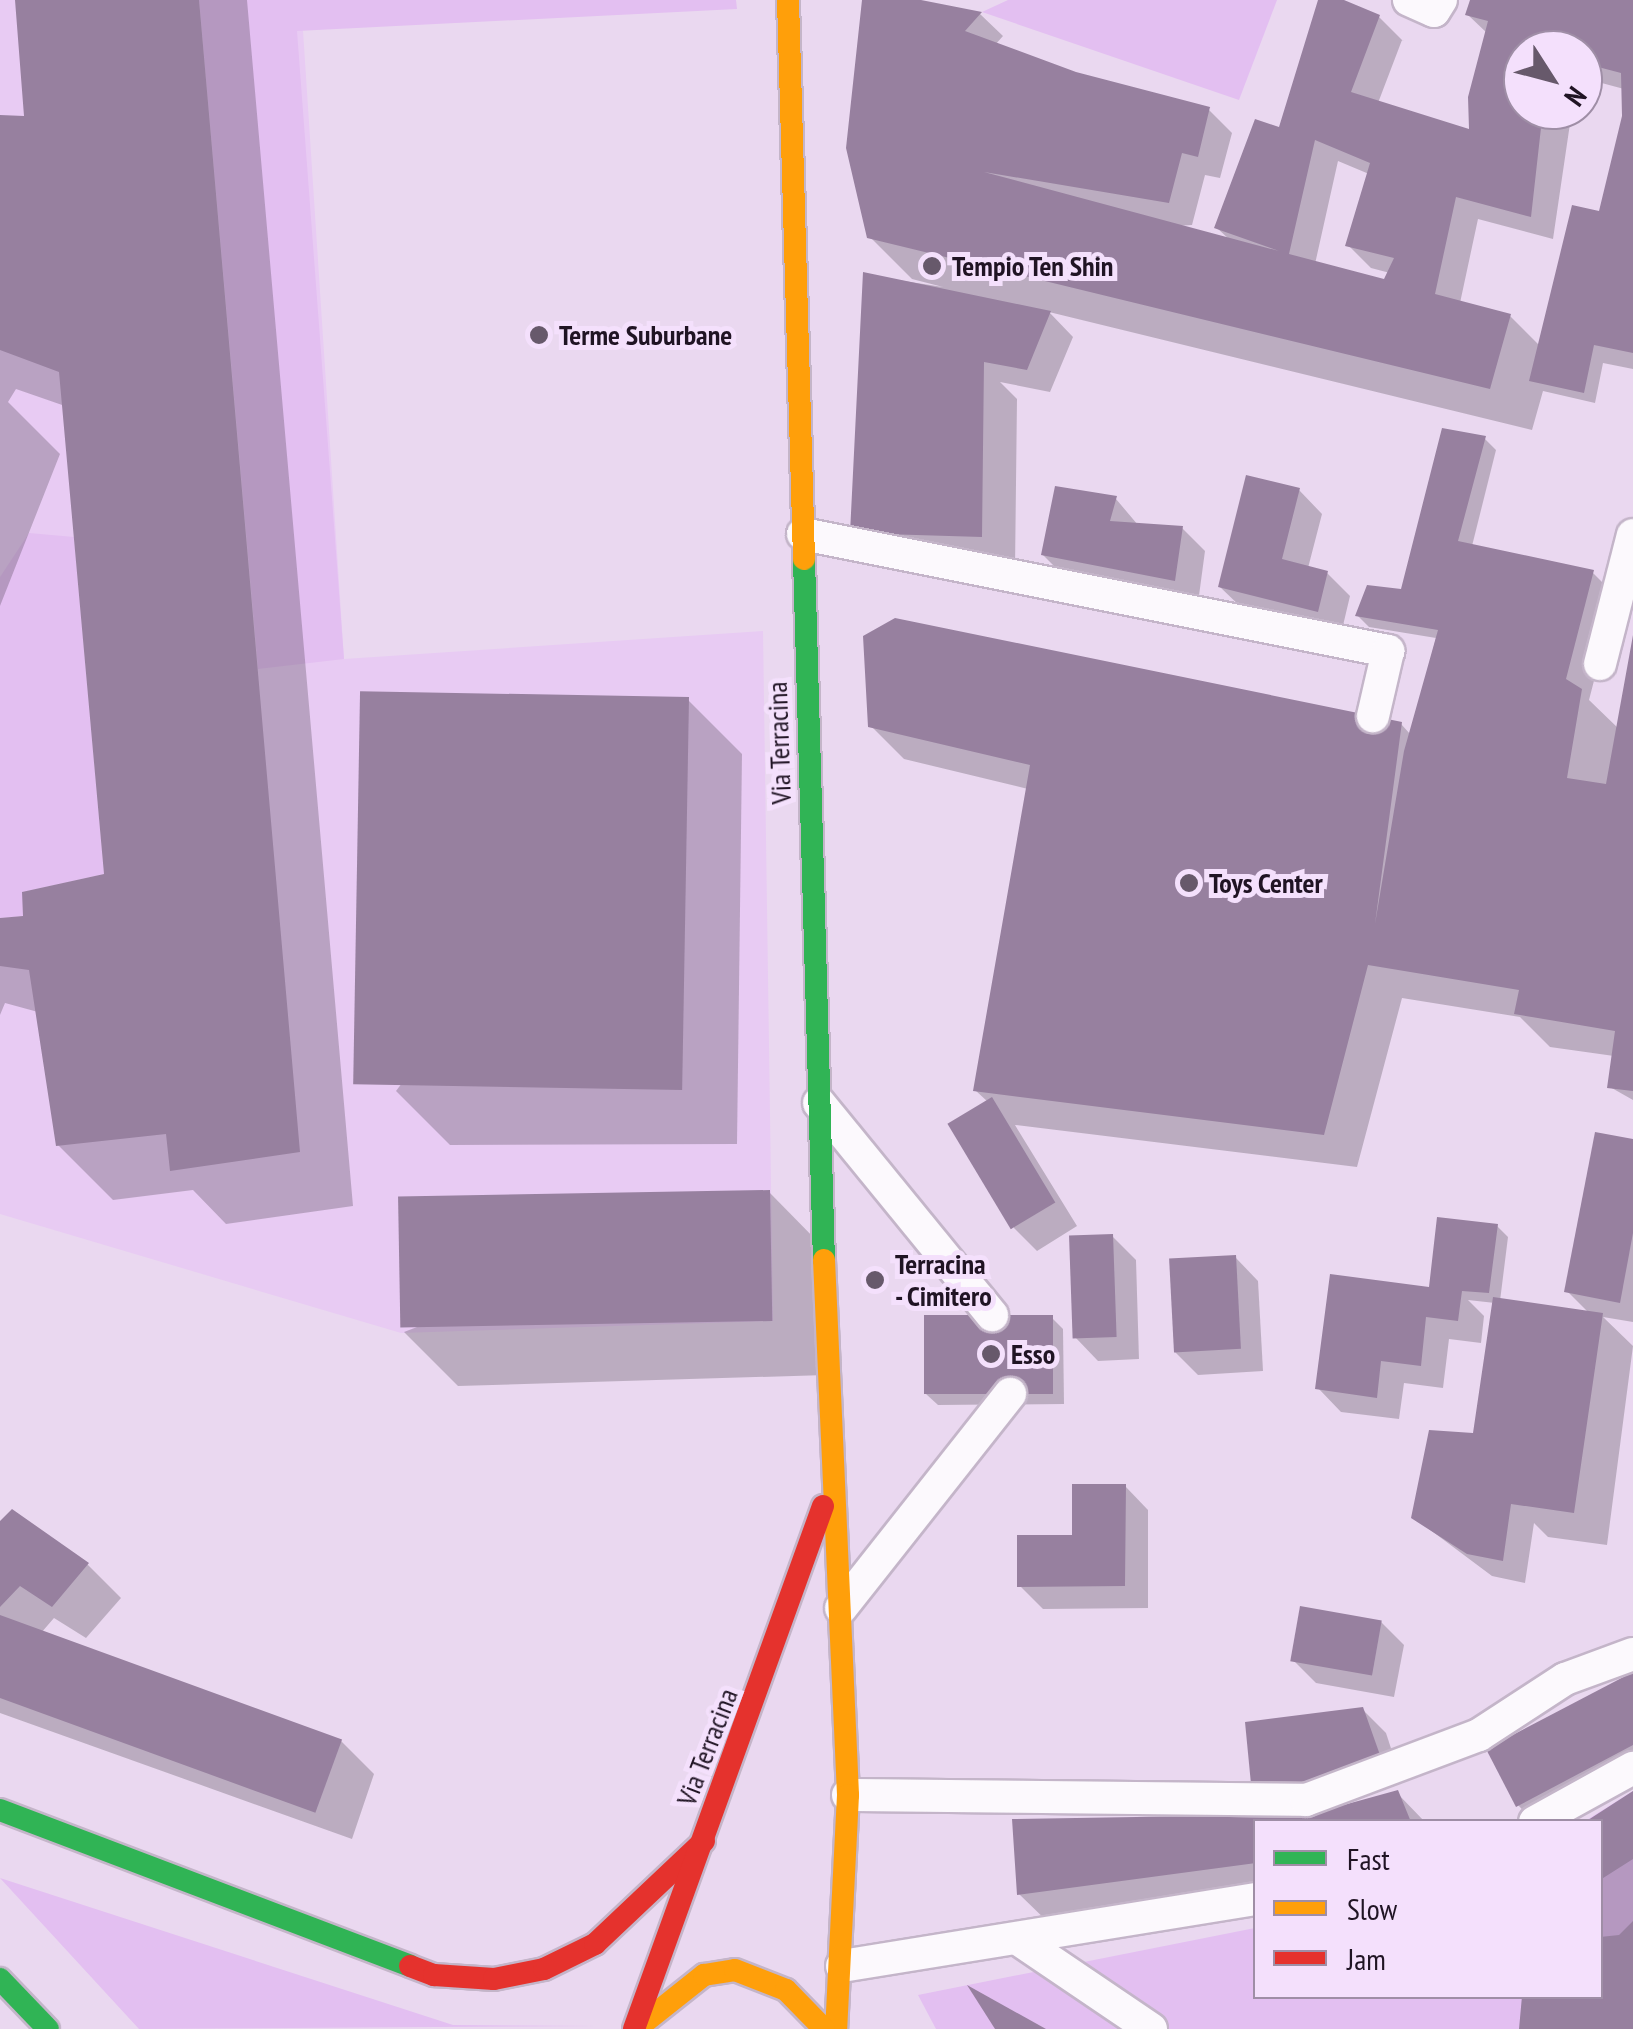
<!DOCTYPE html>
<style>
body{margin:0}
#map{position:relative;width:1633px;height:2029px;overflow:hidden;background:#ead8f0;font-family:"PT Sans Narrow",sans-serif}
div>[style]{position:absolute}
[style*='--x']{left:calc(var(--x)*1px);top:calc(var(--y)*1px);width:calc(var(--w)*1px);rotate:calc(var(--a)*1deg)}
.built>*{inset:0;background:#e8cbf3}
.green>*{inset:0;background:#e3bff1}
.shadow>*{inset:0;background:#0003}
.building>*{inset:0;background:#97809f;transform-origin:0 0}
.roads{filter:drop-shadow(2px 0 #c4b5c9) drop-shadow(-2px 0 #c4b5c9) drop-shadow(0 2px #c4b5c9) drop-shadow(0 -2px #c4b5c9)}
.lane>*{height:32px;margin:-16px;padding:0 16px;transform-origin:16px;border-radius:16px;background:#fcf9fd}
.fast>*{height:22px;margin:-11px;padding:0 11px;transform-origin:11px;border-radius:11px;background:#30b455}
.slow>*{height:22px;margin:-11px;padding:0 11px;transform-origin:11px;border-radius:11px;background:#ff9f0a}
.jam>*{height:22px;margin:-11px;padding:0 11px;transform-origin:11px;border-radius:11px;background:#e5322d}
.dots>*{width:28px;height:28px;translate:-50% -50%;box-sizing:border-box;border:5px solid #f4e0fc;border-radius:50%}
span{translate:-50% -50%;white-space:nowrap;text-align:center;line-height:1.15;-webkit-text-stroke:10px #f4e0fc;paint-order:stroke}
.poi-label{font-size:28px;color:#201424;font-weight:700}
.left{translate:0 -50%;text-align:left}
.street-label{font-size:28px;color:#201424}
.legend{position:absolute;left:1253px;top:1819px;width:350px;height:180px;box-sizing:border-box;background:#f4e0fc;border:2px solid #9f8ea6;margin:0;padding:12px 18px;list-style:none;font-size:30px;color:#201424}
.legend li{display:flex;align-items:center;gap:20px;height:50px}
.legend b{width:50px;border:2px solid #9f8ea6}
.north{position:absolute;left:1503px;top:30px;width:100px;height:100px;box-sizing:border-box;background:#f4e0fc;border:2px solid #9f8ea6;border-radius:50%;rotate:126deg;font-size:28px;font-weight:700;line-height:40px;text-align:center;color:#201424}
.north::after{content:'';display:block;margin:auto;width:35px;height:45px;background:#67596b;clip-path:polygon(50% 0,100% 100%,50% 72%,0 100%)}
</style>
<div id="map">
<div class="built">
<i style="clip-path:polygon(0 0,301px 0,344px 659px,763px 631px,773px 1321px,401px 1333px,0 1214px)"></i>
</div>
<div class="green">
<i style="clip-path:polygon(199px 0,736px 0,737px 9px,297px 31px,344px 659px,258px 669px)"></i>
<i style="clip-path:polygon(1008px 0,1277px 0,1239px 100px,982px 12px)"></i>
<i style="clip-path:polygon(29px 533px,74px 537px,104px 874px,23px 892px,23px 916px,0 918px,0 577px)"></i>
<i style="clip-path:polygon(1633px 1791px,1633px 2029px,936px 2029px,918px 1995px,1255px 1928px,1256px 1996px,1600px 1996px,1600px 1822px,1585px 1821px)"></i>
<i style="clip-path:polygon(0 1878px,453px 2025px,598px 2026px,139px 2029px)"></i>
</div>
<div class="shadow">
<i style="clip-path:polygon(17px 0,247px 0,353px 1206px,226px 1224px,193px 1190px,113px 1200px,58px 1145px,38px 1012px,5px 1003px,0 1015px,0 921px,25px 918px,107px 876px,65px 406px,16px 389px,8px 402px,60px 454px,0 606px,0 118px,26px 119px)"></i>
<i style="clip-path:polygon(evenodd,864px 0,908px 0,980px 14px,1003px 36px,995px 45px,1075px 74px,1209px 110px,1232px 133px,1220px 178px,1205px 175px,1192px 225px,1175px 226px,1231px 241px,1217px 228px,1281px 130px,1321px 0,1379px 17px,1402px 40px,1378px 103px,1471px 133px,1488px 34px,1467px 14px,1472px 0,1633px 0,1633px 369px,1603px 363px,1595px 403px,1543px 391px,1532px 430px,1049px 312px,1073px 337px,1050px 392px,1000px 382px,1017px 399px,1015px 569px,852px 532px,865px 275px,943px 287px,912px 279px,869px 236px,864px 0,1523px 50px,1583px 50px,1583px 78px,1624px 89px,1625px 117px,1601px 214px,1539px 345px,1510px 316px,1460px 303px,1478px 219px,1553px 239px,1572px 110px,1523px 110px,1523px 50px,864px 0,1338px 161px,1369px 174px,1348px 245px,1371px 268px,1390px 273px,1393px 284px,1315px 264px,1338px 161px)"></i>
<i style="clip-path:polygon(1485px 439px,1496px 450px,1472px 546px,1593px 573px,1616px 596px,1589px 700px,1619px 729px,1633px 651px,1633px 1100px,1610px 1087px,1614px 1056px,1550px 1047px,1520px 1017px,1402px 998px,1357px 1167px,1015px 1125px,1077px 1226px,1037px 1251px,1014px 1228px,988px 1102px,975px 1090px,1028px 789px,904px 759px,870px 725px,1401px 724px,1411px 735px,1436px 638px,1369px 627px,1358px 616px,1403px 592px)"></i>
<i style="clip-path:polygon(1299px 490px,1322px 514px,1308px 568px,1327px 573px,1350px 596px,1341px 634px,1244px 610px,1220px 587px)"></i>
<i style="clip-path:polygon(1116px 499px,1138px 525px,1182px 528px,1205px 551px,1198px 603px,1066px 578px,1043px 555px)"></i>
<i style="clip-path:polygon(688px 700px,742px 754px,737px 1144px,450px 1145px,396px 1091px)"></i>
<i style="clip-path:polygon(1633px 1142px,1633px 1322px,1603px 1317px,1633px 1346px,1607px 1545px,1548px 1537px,1534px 1523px,1525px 1583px,1492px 1576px,1413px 1517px,1482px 1438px,1495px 1303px,1468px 1300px,1484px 1316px,1481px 1343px,1449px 1339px,1443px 1388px,1404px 1383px,1399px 1419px,1341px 1412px,1318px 1388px,1497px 1226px,1508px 1237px,1500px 1301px,1590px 1314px,1567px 1291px)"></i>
<i style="clip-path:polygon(769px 1192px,823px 1247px,826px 1375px,458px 1386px,404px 1332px)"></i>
<i style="clip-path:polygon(1112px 1236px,1136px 1260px,1139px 1359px,1098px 1361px,1075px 1337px)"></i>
<i style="clip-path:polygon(1235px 1257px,1258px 1281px,1263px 1371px,1198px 1375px,1175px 1352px)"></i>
<i style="clip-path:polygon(1052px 1318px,1063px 1329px,1064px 1404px,938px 1405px,926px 1394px)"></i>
<i style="clip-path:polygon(1125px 1486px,1148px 1510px,1148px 1608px,1043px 1609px,1020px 1586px)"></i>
<i style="clip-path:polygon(0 1524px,87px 1564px,121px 1598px,86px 1638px,54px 1618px,41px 1633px,341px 1741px,374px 1774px,352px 1839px,0 1713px)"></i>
<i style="clip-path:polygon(1381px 1622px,1404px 1645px,1394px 1697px,1316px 1683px,1293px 1660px)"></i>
<i style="clip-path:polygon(1633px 1675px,1633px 1780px,1534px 1822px,1518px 1805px)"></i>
<i style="clip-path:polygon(1362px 1709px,1386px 1733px,1401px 1779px,1328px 1807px)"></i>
<i style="clip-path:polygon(1397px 1793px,1425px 1822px,1256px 1822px,1256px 1901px,1053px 1927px,1019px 1894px,1015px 1822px,1311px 1817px)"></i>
<i style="clip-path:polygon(1633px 1794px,1633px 2029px,1522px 2029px,1525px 1996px,1600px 1996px,1600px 1822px)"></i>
</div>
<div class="building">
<i style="clip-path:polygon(15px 0,199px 0,300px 1152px,170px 1171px,166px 1134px,56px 1146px,29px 970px,0 966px,0 918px,23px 916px,22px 892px,104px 874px,59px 372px,0 350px,0 115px,24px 116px)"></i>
<i style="clip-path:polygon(evenodd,862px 0,921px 0,982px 12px,965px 31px,1076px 72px,1210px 107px,1198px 157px,1182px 153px,1169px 203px,984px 172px,1279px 251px,1214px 228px,1255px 119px,1279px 127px,1318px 0,1344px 0,1380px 15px,1351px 92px,1469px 129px,1468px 97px,1488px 21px,1465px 15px,1470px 0,1633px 0,1633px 353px,1594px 345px,1584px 393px,1529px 381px,1572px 205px,1599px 211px,1622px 116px,1621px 73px,1583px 63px,1583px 50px,1523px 50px,1523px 110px,1543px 110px,1531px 217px,1456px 197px,1435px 294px,1511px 314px,1490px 389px,867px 238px,846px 148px,862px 0,1315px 140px,1370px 163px,1345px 246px,1394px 258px,1384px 279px,1289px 254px,1315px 140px)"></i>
<i style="clip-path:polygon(863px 272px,1051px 311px,1027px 370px,984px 362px,982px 537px,850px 533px)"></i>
<i style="clip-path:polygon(1442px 428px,1486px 436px,1458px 541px,1594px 570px,1566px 679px,1582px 689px,1567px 778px,1606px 784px,1633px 635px,1633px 1091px,1607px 1088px,1615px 1031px,1514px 1014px,1519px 990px,1368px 965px,1324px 1135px,973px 1091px,1030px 765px,868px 727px,863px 636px,895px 618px,1402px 722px,1375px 924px,1404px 751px,1438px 630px,1355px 616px,1367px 585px,1401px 589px)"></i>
<i style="clip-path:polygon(1246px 475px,1300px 488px,1282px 559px,1328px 571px,1318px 612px,1218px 587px)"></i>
<i style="clip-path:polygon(1055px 486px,1117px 496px,1110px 521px,1183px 526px,1175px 581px,1041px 555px)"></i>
<i style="left:689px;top:697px;width:393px;height:329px;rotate:91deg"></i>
<i style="left:992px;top:1097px;width:123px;height:52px;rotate:59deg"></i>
<i style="clip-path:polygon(1595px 1132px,1633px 1139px,1633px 1233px,1620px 1303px,1564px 1292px)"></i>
<i style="left:770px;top:1190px;width:131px;height:372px;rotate:89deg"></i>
<i style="clip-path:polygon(1437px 1217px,1498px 1224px,1489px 1293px,1462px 1291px,1458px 1321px,1426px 1317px,1421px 1366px,1381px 1361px,1377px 1398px,1315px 1389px,1330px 1274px,1429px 1287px)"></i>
<i style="left:1113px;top:1234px;width:103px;height:44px;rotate:88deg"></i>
<i style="left:1236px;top:1255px;width:94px;height:67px;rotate:87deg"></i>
<i style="clip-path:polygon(1493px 1297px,1603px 1313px,1574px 1513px,1511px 1504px,1503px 1561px,1467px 1554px,1411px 1518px,1429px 1430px,1473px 1433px)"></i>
<i style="left:1053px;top:1315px;width:79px;height:129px;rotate:90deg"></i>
<i style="clip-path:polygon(1072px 1484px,1126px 1484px,1125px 1586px,1017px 1587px,1017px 1535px,1072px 1535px)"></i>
<i style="clip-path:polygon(12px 1509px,89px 1563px,52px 1607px,20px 1586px,0 1607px,0 1521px)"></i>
<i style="left:1300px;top:1606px;width:83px;height:56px;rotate:10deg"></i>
<i style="left:0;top:1615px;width:364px;height:78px;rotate:20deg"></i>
<i style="clip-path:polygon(1633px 1672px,1633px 1745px,1516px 1807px,1486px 1749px)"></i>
<i style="clip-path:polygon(1363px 1707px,1380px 1755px,1304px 1785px,1251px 1784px,1245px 1722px)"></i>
<i style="clip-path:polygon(1398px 1790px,1411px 1822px,1256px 1822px,1256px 1863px,1017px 1895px,1012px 1819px,1311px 1814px)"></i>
<i style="clip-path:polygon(1633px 1791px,1633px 1859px,1600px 1880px,1600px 1822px,1585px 1822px)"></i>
<i style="clip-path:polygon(1633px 1921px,1633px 2029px,1519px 2029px,1522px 1996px,1600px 1996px,1600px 1937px,1619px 1935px)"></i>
<i style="clip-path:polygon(967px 1985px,1046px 2029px,995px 2029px)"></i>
</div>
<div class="roads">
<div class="lane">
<i style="--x:1409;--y:0;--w:27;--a:24"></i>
<i style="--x:1434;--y:11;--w:13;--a:-58"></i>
<i style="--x:803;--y:534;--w:597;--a:11.31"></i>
<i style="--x:1388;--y:651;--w:67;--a:103"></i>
<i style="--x:1600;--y:664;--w:133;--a:-75.7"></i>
<i style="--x:819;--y:1103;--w:274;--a:50.8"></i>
<i style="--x:841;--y:1608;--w:273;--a:-51.7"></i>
<i style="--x:848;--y:1795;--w:458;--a:0.6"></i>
<i style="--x:1306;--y:1800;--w:185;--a:-20.6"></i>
<i style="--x:1479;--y:1735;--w:103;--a:-33.1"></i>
<i style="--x:1565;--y:1679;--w:72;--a:-20.2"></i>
<i style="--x:1535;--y:1822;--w:112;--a:-28.9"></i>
<i style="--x:1021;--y:1941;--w:157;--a:34.1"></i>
<i style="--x:842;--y:1966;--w:419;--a:-9.2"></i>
</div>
<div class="fast">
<i style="--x:804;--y:559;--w:701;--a:88.37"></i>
<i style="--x:0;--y:1810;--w:439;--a:20.8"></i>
<i style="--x:0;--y:1979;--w:69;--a:46.2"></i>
</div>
<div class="slow">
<i style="--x:788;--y:0;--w:559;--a:88.36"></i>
<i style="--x:824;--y:1260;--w:536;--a:87.43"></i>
<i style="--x:848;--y:1795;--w:234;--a:92.9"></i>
<i style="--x:636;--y:2029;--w:87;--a:-38.5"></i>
<i style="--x:704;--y:1975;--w:31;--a:-9"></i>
<i style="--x:735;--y:1970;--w:55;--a:21.4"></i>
<i style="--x:786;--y:1990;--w:54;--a:45.7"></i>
</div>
<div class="jam">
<i style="--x:410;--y:1966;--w:26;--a:21"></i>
<i style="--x:434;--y:1975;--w:60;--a:3.8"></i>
<i style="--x:494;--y:1979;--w:51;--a:-11.3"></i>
<i style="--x:544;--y:1969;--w:57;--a:-26.1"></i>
<i style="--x:595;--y:1944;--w:150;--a:-43.4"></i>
<i style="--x:634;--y:2029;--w:556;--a:-70.13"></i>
</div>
</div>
<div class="dots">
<i style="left:932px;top:266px;background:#67596b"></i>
<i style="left:539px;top:335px;background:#67596b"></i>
<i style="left:1189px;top:883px;background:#67596b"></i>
<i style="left:875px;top:1280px;background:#67596b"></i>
<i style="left:991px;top:1354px;background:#67596b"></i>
</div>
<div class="poi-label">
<span class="left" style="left:952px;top:266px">Tempio Ten Shin</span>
<span class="left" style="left:559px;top:335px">Terme Suburbane</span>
<span class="left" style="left:1209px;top:883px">Toys Center</span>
<span class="left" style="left:895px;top:1280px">Terracina<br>- Cimitero</span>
<span class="left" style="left:1011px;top:1354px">Esso</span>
</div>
<div class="street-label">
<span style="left:779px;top:743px;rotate:-92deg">Via Terracina</span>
<span style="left:707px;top:1747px;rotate:-69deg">Via Terracina</span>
</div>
<ul class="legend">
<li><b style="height:12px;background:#30b455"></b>Fast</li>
<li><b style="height:12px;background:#ff9f0a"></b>Slow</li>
<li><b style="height:12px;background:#e5322d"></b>Jam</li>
</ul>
<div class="north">N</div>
</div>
